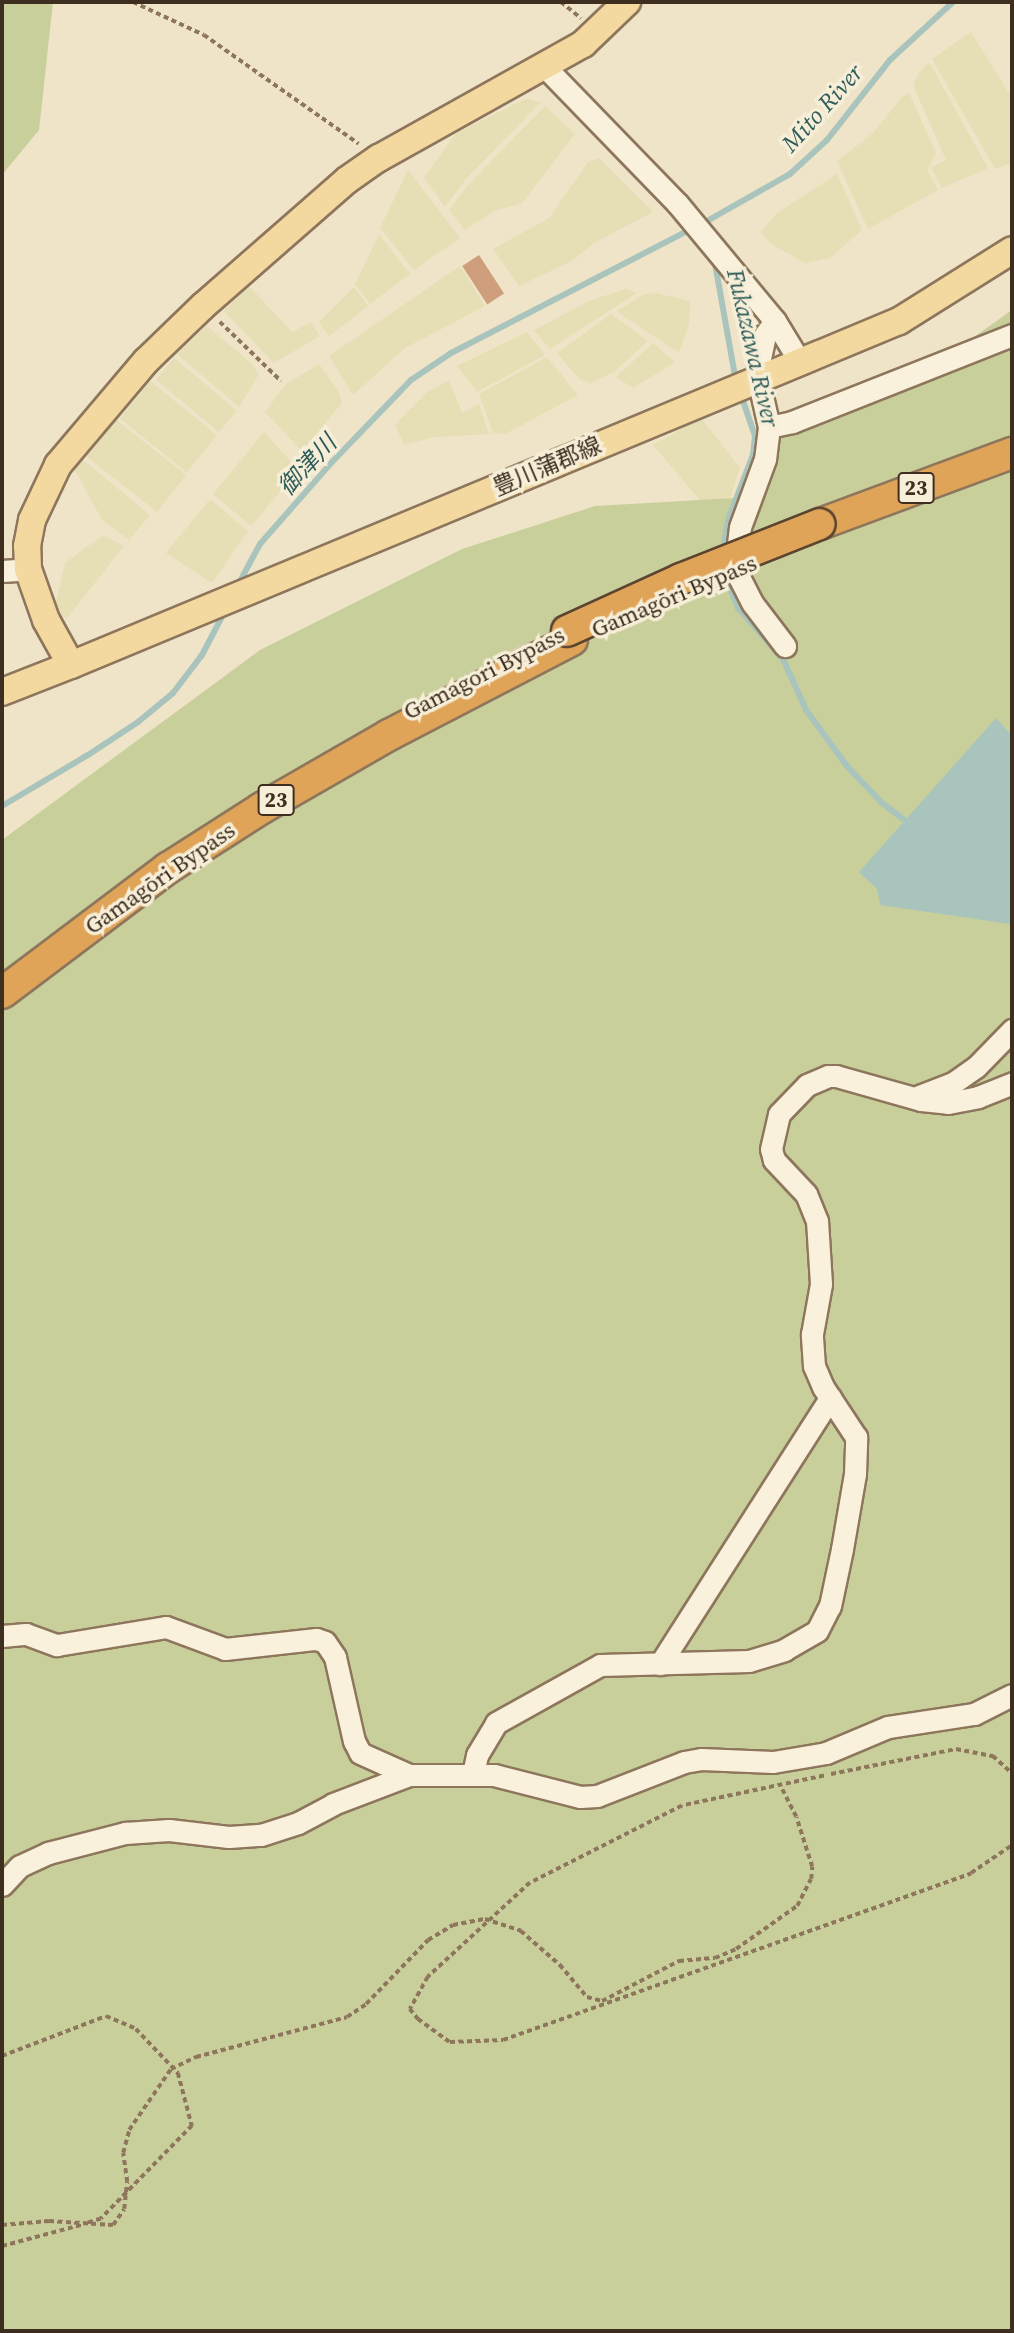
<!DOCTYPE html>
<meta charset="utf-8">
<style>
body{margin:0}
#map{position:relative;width:1014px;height:2333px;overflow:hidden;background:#f0e4c8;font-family:"Source Serif 4","Noto Sans JP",serif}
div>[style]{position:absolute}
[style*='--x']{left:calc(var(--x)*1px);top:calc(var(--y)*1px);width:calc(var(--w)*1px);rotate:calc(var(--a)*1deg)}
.farmland>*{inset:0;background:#e6deb5;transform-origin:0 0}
.green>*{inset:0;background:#c9cf9b}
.water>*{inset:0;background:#a9c4bc}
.stream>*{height:6px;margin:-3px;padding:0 3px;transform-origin:3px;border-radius:3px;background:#a9c4bc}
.building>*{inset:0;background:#cf9f7d;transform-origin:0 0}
.path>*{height:3.5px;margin-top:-1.75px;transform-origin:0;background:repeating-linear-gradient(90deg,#8d765c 0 5px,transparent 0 8.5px)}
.roads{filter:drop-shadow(2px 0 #8d765c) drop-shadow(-2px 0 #8d765c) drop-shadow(0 2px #8d765c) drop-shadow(0 -2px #8d765c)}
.minor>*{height:21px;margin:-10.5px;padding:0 10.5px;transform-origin:10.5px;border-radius:10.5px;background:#faf1dc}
.major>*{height:26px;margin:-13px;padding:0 13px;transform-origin:13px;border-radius:13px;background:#f3d9a0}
.highway>*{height:30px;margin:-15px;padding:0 15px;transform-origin:15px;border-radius:15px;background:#e0a458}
.bridges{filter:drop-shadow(2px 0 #5b4430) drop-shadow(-2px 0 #5b4430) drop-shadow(0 2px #5b4430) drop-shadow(0 -2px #5b4430)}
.highway-bridge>*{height:30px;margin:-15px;padding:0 15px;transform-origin:15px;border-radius:15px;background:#e0a458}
span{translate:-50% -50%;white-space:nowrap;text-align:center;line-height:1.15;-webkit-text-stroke:7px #f7eed8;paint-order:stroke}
.shield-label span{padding:2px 5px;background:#f7eed8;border:2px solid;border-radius:5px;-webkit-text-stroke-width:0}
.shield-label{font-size:21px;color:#3d2e20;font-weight:700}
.street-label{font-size:23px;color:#3d2e20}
.water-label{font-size:24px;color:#2f5d5a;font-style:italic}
.frame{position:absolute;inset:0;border:4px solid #3d2e20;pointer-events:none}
</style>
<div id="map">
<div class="farmland">
<i style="clip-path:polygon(971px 32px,1012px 98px,1012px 163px,995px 169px,932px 59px)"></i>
<i style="clip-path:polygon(929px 62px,988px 168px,942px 188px,931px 168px,946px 160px,913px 85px,918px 74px)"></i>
<i style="clip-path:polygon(909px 93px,936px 153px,927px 170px,938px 190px,868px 229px,837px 161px,873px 133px,902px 97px)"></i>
<i style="clip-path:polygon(525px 99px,541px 102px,466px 179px,445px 207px,424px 178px,455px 134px)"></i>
<i style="clip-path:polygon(545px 106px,575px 134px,522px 203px,494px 211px,465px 230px,449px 210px,468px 185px)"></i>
<i style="clip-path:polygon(599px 158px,653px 212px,594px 243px,572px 261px,519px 286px,493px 249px,549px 218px,588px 162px)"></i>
<i style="clip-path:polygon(408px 170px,460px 238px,414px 270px,380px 228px)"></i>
<i style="clip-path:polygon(837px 174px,862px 230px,830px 258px,805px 263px,771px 244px,761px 232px,777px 213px)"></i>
<i style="clip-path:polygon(379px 234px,410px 274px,370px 304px,355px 284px)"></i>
<i style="clip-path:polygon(460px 266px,485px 306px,405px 348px,353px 395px,329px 356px)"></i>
<i style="clip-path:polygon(249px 286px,292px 332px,311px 322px,320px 336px,274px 363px,224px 311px)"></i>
<i style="clip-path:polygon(354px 287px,368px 306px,329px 336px,319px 322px)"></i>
<i style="clip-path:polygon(626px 289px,637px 293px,550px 349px,534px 330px,591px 300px)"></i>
<i style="clip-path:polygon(656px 293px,690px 301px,689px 324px,679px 353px,616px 311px,645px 294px)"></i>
<i style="clip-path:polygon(611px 314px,648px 341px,614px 372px,591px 383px,579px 379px,557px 353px)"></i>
<i style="clip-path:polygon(207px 326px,251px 363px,259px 374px,239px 407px,177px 354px)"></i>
<i style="clip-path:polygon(527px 332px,545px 355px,477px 392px,457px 366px)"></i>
<i style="clip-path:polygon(653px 343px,675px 362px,633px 388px,616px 377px)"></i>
<i style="clip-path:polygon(547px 357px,578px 395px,505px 434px,493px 433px,479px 394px)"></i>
<i style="left:174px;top:358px;width:82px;height:28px;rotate:40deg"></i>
<i style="clip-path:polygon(319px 364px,339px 392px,342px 403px,302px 451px,265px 412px,285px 385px)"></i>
<i style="clip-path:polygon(449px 380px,462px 413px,479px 404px,489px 434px,436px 437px,404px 444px,395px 425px,426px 393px)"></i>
<i style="left:150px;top:381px;width:86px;height:48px;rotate:39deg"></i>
<i style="clip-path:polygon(701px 418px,740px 468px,721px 525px,653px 445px)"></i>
<i style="left:116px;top:420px;width:89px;height:47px;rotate:38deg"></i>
<i style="clip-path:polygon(264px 432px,295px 466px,295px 474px,251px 526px,213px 494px)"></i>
<i style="clip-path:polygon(81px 458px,150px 515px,129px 540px,102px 520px,73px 467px)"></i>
<i style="clip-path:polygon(210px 499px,248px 531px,212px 583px,166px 553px)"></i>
<i style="clip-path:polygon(103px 535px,124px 546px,67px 618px,57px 615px,55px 606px,65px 563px)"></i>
</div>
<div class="green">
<i style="clip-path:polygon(2px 2px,53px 2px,39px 130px,2px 175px)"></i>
<i style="clip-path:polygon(1012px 310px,1012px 2331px,2px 2331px,2px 840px,260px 650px,462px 549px,595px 506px,752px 497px,779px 419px,943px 359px)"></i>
</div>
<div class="water">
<i style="clip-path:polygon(996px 718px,1012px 736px,1012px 921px,1010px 924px,880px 905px,877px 889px,859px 872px)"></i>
</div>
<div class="stream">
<i style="--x:714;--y:258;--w:125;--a:79.9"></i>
<i style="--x:722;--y:555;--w:36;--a:-80"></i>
<i style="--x:728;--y:520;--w:70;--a:-69"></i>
<i style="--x:753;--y:455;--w:19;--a:-84"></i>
<i style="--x:755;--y:436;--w:43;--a:-108.9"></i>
<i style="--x:723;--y:572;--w:39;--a:67"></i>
<i style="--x:738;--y:608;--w:68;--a:48.6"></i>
<i style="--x:783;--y:659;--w:56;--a:65.7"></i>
<i style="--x:806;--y:710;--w:69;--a:53.8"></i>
<i style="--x:847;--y:766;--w:51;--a:46.6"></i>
<i style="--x:882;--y:803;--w:35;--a:37"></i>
<i style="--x:238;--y:585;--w:47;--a:-61.8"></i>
<i style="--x:260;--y:544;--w:111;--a:-48.7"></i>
<i style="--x:333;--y:461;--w:112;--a:-46.1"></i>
<i style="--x:411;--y:380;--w:48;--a:-34"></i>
<i style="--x:451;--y:353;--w:288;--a:-27.3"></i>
<i style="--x:707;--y:221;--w:95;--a:-29.5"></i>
<i style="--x:790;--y:174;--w:50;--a:-42.6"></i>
<i style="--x:827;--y:140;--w:102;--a:-51.8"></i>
<i style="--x:890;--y:60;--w:86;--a:-42.6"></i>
<i style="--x:2;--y:806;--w:100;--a:-30.7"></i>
<i style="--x:88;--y:755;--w:60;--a:-33.4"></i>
<i style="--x:138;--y:722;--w:45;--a:-39.6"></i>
<i style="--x:173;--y:693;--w:48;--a:-52.7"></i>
<i style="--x:202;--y:655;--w:50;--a:-62.4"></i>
</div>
<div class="building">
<i style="left:479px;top:255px;width:46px;height:20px;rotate:57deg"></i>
</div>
<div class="path">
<i style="--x:133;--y:2;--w:78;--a:24.9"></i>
<i style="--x:204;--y:35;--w:189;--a:35.1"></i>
<i style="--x:561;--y:2;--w:26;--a:39"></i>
<i style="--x:220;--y:322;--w:85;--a:44"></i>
<i style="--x:831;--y:1774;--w:127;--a:-11.3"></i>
<i style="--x:956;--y:1749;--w:38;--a:11"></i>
<i style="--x:993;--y:1756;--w:25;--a:42"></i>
<i style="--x:824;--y:1776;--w:145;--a:168.1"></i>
<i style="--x:682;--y:1806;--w:170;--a:153.1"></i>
<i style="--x:530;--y:1883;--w:139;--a:137.3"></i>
<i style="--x:428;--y:1977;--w:37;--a:119"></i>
<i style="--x:410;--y:2009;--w:13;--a:51"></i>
<i style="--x:418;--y:2019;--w:39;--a:36"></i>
<i style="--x:450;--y:2042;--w:53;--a:-2.2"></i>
<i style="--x:503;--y:2040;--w:497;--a:-19.6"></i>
<i style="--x:971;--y:1873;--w:50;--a:-34.3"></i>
<i style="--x:2;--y:2056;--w:111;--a:-21"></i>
<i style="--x:106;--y:2016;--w:33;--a:23"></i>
<i style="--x:136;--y:2029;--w:61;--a:46.3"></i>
<i style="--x:178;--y:2073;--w:55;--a:75.2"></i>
<i style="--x:192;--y:2126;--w:130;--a:134.4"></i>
<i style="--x:101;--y:2219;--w:14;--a:163"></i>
<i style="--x:2;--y:2225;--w:47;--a:-4.9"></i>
<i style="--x:49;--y:2221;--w:64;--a:3.6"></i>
<i style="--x:113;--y:2225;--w:19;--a:-55"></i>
<i style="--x:124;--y:2209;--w:27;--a:-84"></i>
<i style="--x:127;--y:2182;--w:29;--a:-98"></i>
<i style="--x:123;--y:2153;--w:24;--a:-75"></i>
<i style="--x:129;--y:2130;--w:74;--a:-55.5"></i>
<i style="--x:171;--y:2069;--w:28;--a:-26"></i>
<i style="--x:196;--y:2057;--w:156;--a:-14.8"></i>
<i style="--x:347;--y:2017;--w:23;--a:-34"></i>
<i style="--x:366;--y:2004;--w:89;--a:-45.9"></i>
<i style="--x:428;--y:1940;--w:29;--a:-31"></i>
<i style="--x:453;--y:1925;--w:33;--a:-11"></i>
<i style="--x:485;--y:1919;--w:38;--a:18"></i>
<i style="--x:521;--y:1931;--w:52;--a:41.1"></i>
<i style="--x:560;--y:1965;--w:42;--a:49.8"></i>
<i style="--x:587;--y:1997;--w:16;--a:15"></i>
<i style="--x:602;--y:2001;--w:87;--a:-27.5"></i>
<i style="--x:679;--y:1961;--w:36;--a:-5"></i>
<i style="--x:715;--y:1958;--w:23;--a:-23"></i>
<i style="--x:736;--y:1949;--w:75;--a:-35.2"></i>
<i style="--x:797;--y:1906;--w:30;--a:-63"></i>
<i style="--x:811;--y:1879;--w:12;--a:-85"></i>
<i style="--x:812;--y:1867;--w:52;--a:-107.7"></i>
<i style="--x:796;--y:1817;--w:37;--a:-117"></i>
<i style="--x:2;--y:2246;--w:82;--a:-14.9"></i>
</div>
<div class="roads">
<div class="minor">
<i style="--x:546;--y:68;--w:188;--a:45.9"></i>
<i style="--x:677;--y:203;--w:153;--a:50.3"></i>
<i style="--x:775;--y:321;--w:42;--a:58.6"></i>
<i style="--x:775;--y:321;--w:17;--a:126"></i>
<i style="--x:765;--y:335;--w:40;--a:102"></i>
<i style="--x:757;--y:374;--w:54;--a:77.2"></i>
<i style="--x:769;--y:427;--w:24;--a:-12"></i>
<i style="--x:792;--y:422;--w:237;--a:-21.6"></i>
<i style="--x:769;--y:427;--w:32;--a:97"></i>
<i style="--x:765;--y:459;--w:72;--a:110.2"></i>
<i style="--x:740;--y:527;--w:33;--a:97"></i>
<i style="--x:736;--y:560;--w:17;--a:80"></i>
<i style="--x:739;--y:577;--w:30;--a:63"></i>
<i style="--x:753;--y:604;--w:53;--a:52.7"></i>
<i style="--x:2;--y:571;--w:26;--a:-4"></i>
<i style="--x:919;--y:1096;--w:36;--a:-21"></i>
<i style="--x:953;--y:1083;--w:28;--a:-35"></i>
<i style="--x:976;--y:1067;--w:52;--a:-45.8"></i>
<i style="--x:2;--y:1636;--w:24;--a:-5"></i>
<i style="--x:26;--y:1634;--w:33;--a:20"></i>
<i style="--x:57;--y:1645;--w:110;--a:-9.4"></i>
<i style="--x:166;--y:1627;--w:63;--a:20.4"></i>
<i style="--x:225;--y:1649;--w:92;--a:-6.3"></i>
<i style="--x:316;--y:1639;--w:9;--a:18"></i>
<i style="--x:325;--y:1642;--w:18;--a:56"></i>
<i style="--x:335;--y:1657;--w:86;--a:77.3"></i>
<i style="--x:354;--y:1741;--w:13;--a:63"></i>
<i style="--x:360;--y:1753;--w:54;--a:24.2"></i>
<i style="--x:409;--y:1775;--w:85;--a:0"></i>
<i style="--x:494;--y:1775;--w:89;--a:14.3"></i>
<i style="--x:580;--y:1797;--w:17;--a:-3"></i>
<i style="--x:597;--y:1796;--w:93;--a:-21.3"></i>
<i style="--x:684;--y:1762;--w:17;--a:-10"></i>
<i style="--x:701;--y:1759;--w:72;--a:2.4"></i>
<i style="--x:773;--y:1762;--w:54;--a:-9.6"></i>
<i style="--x:826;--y:1753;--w:67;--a:-22.8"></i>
<i style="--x:888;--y:1727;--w:87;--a:-8.6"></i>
<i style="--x:974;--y:1714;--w:42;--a:-26.6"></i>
<i style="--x:660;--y:1664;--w:316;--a:-57.4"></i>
<i style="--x:473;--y:1774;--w:19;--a:-78"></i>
<i style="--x:477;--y:1755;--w:37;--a:-59"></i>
<i style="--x:496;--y:1723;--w:119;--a:-29.1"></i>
<i style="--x:600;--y:1665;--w:149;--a:-1.5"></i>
<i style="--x:749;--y:1661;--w:37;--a:-17"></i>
<i style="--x:784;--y:1650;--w:38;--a:-30"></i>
<i style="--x:817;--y:1631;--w:28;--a:-63"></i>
<i style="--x:830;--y:1606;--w:58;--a:-78.1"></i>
<i style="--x:842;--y:1549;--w:76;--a:-80.2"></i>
<i style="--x:855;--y:1474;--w:37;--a:-88"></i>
<i style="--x:856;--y:1437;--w:60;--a:-123.4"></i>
<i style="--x:823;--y:1387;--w:23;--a:-113"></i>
<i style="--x:814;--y:1366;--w:32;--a:-94"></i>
<i style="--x:812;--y:1334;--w:51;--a:-79.8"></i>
<i style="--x:821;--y:1284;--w:63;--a:-93.6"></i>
<i style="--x:817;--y:1221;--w:29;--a:-112"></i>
<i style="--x:806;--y:1194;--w:47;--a:-133.3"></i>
<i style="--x:774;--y:1160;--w:11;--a:-105"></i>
<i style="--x:771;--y:1149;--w:36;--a:-77"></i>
<i style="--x:779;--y:1114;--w:40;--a:-46"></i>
<i style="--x:807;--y:1085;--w:23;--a:-23"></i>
<i style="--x:828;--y:1076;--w:8;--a:0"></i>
<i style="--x:836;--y:1076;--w:88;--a:15.8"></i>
<i style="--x:921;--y:1100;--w:27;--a:6"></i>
<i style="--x:948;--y:1103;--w:31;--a:-11"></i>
<i style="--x:978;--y:1097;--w:37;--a:-22"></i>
<i style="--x:2;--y:1885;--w:26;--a:-47"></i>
<i style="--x:20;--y:1866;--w:31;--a:-25"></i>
<i style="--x:48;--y:1853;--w:80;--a:-14.6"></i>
<i style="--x:125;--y:1833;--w:44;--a:-3.9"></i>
<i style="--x:169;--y:1830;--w:60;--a:6.7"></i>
<i style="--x:229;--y:1837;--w:32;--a:-4"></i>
<i style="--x:261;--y:1835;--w:39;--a:-18"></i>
<i style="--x:298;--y:1823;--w:40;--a:-28"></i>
<i style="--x:333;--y:1804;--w:81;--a:-20.9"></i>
</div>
<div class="major">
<i style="--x:71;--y:665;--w:897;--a:-22.56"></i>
<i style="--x:899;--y:321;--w:133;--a:-32.1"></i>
<i style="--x:2;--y:692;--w:74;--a:-21.4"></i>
<i style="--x:71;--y:665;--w:51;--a:-119.1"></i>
<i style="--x:46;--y:620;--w:54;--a:-109.4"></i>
<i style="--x:28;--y:569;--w:23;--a:-92"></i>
<i style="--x:27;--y:546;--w:26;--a:-79"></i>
<i style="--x:32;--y:520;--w:61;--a:-64.7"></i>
<i style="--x:58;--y:465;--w:136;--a:-49.8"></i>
<i style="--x:146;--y:361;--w:79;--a:-44"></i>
<i style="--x:203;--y:306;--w:191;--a:-41.2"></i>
<i style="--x:347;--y:180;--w:39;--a:-35"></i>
<i style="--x:379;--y:158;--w:234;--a:-29.2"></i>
<i style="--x:583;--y:44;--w:61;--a:-43.7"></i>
</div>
<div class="highway">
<i style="--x:820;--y:524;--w:205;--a:-20.3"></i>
<i style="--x:2;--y:993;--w:208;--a:-37"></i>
<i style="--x:168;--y:868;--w:112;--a:-32.6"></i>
<i style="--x:262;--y:808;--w:146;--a:-29.9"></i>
<i style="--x:389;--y:735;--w:206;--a:-27.4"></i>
</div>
</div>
<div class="bridges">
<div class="highway-bridge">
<i style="--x:567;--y:631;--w:125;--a:-24.5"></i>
<i style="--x:681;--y:579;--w:149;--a:-21.6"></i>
</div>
</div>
<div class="shield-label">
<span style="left:916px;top:488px">23</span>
<span style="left:276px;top:800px">23</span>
</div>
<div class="street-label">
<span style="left:547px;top:466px;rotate:-23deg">豊川蒲郡線</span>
<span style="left:674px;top:596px;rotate:-23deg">Gamagōri Bypass</span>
<span style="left:484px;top:673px;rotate:-27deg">Gamagori Bypass</span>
<span style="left:160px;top:878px;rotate:-35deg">Gamagōri Bypass</span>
</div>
<div class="water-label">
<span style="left:822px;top:108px;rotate:-48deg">Mito River</span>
<span style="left:753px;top:348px;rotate:77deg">Fukazawa River</span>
<span style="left:307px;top:465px;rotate:-47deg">御津川</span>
</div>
<div class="frame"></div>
</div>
